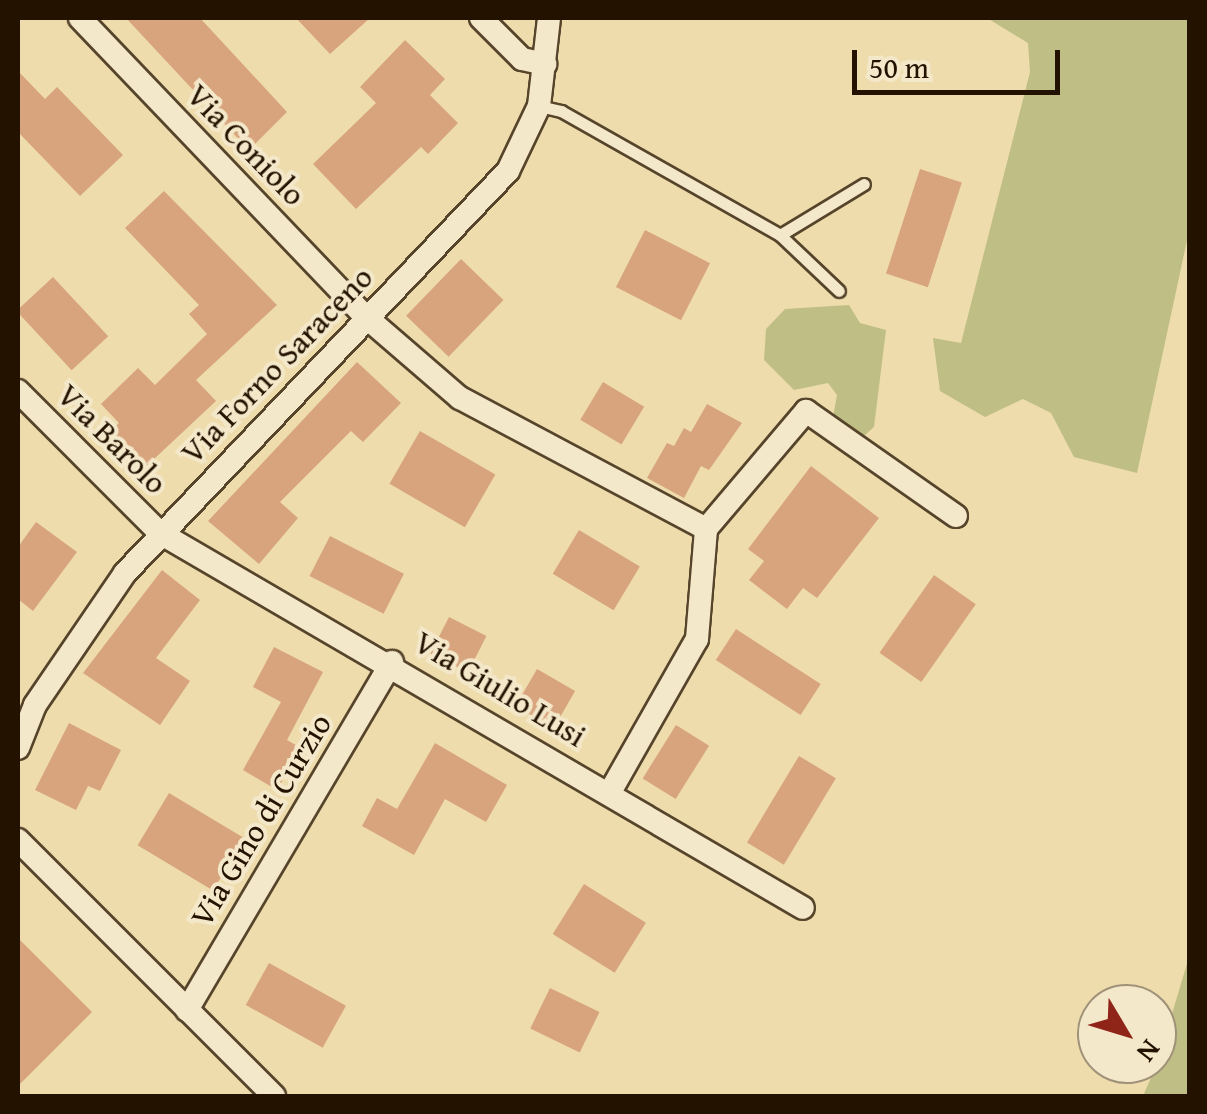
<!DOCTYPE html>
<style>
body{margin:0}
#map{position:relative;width:1207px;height:1114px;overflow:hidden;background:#eedcad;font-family:"Gentium Book Plus",serif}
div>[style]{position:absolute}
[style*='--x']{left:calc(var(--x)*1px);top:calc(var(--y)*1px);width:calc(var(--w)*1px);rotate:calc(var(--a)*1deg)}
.green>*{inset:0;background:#bfbe85}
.building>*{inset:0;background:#d8a47d;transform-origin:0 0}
.roads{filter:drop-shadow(2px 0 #56442b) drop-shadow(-2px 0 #56442b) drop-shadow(0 2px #56442b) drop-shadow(0 -2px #56442b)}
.lane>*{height:11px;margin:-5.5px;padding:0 5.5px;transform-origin:5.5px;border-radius:5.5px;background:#f4e8ca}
.street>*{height:22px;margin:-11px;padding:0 11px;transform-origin:11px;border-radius:11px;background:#f4e8ca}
span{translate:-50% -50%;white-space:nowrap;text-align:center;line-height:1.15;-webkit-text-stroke:8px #f4e8ca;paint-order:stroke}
.street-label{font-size:32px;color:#231200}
.frame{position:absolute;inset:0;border:20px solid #231200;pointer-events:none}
.north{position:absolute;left:1077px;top:984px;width:100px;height:100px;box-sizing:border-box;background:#f4e8ca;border:2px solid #a09279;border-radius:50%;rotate:128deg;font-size:28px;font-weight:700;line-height:40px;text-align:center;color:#231200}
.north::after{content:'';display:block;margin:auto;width:35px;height:45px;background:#8f2418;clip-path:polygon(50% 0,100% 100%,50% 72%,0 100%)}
.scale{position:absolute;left:852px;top:50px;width:208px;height:45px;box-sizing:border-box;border:5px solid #231200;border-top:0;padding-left:12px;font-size:30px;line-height:35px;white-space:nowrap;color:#231200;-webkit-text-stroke:8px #f4e8ca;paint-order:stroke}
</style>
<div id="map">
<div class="green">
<i style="clip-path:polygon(987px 18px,1189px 18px,1189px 231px,1137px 473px,1074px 457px,1051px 413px,1023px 399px,985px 417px,940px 391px,933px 338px,961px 343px,1030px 72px,1028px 43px)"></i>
<i style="clip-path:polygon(849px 305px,860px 323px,886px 330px,874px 427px,857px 442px,832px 423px,837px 395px,828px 383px,794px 390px,764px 360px,766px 329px,785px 309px)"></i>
<i style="clip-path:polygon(1189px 957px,1189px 1096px,1143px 1096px,1157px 1064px)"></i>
</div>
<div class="building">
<i style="clip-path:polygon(126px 18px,200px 18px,287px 112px,249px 150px)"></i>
<i style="clip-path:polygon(296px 18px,370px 18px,330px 54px)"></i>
<i style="clip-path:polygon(405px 40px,445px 79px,430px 95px,458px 123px,428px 154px,421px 147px,356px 209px,313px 164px,376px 103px,360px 87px)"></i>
<i style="clip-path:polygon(18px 71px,45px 99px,57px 87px,123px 155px,80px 196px,18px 132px)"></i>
<i style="left:920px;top:169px;width:44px;height:110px;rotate:18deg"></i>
<i style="clip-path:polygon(164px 191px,277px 305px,196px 380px,216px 401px,138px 474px,103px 438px,119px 423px,101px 404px,138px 368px,155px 385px,207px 334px,189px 314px,199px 305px,125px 228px)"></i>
<i style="left:645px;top:230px;width:73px;height:64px;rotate:27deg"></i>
<i style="left:461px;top:259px;width:59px;height:79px;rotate:44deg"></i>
<i style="left:53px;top:277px;width:81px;height:50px;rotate:47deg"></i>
<i style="clip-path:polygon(357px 362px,401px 403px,363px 442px,351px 431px,280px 502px,298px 518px,259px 564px,208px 521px)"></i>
<i style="left:603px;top:382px;width:48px;height:44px;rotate:31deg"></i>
<i style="clip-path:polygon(707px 404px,742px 423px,709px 470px,701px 466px,684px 498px,647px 478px,667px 443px,674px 446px,684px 428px,691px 432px)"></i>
<i style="left:420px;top:431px;width:87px;height:61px;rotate:30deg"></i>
<i style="clip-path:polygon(811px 466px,879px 518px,817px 598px,803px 588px,787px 609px,749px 580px,764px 561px,748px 549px)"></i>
<i style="clip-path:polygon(36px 522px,77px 552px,33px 611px,18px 599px,18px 547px)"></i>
<i style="left:579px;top:530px;width:71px;height:51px;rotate:31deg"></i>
<i style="left:330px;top:536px;width:83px;height:45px;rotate:27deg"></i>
<i style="clip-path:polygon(162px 570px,200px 600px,156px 658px,190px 681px,160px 725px,83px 673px)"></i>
<i style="left:934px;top:575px;width:51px;height:95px;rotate:35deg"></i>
<i style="left:449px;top:617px;width:42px;height:41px;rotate:27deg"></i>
<i style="left:736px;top:629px;width:101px;height:37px;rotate:33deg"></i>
<i style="clip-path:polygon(274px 647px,323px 672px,287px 740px,301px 748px,277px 790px,243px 770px,281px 702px,253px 687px)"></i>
<i style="left:537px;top:669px;width:44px;height:43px;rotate:30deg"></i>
<i style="clip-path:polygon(69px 723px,121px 750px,100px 791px,88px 786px,76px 810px,35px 790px)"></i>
<i style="left:676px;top:725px;width:39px;height:63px;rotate:32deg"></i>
<i style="clip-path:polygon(435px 743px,507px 785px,486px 822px,445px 799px,414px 855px,362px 826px,377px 798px,397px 809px)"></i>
<i style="left:799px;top:756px;width:43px;height:101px;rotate:31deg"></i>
<i style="left:169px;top:793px;width:88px;height:61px;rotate:31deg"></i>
<i style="left:584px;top:884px;width:73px;height:59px;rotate:32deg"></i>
<i style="clip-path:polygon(18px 938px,92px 1012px,18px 1086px)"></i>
<i style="left:269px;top:963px;width:88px;height:48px;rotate:29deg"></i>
<i style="left:550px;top:988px;width:55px;height:45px;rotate:26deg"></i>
</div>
<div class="roads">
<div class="lane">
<i style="--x:539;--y:106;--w:23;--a:13"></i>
<i style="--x:561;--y:111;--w:252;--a:29.5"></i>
<i style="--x:780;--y:235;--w:98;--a:-31.3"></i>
<i style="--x:780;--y:235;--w:81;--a:43.5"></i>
</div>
<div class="street">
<i style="--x:80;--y:18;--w:414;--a:46.3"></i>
<i style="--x:366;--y:317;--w:124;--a:40.8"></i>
<i style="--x:460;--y:398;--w:279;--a:28"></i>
<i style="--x:481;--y:18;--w:58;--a:45"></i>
<i style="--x:522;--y:59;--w:24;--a:12"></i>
<i style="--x:18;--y:391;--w:201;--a:45"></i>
<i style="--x:160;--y:533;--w:744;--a:30.25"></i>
<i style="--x:18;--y:748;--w:46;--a:-68.4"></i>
<i style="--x:35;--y:705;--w:160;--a:-55.7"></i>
<i style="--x:125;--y:573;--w:555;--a:-46.39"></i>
<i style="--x:508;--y:171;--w:72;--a:-64.5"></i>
<i style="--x:539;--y:106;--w:89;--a:-83.5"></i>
<i style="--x:610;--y:792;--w:176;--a:-60.4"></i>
<i style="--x:697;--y:639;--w:110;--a:-85.3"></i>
<i style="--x:706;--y:529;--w:155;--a:-49.7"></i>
<i style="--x:806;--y:411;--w:183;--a:35"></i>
<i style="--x:18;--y:840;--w:362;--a:45"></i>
<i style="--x:187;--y:1010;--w:404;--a:-59.5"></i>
</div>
</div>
<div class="street-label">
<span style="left:246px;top:145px;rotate:46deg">Via Coniolo</span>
<span style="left:277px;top:365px;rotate:-46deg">Via Forno Saraceno</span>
<span style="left:112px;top:439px;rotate:45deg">Via Barolo</span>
<span style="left:500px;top:689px;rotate:31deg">Via Giulio Lusi</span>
<span style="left:261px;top:820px;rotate:-59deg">Via Gino di Curzio</span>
</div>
<div class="frame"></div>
<div class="north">N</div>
<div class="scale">50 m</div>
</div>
